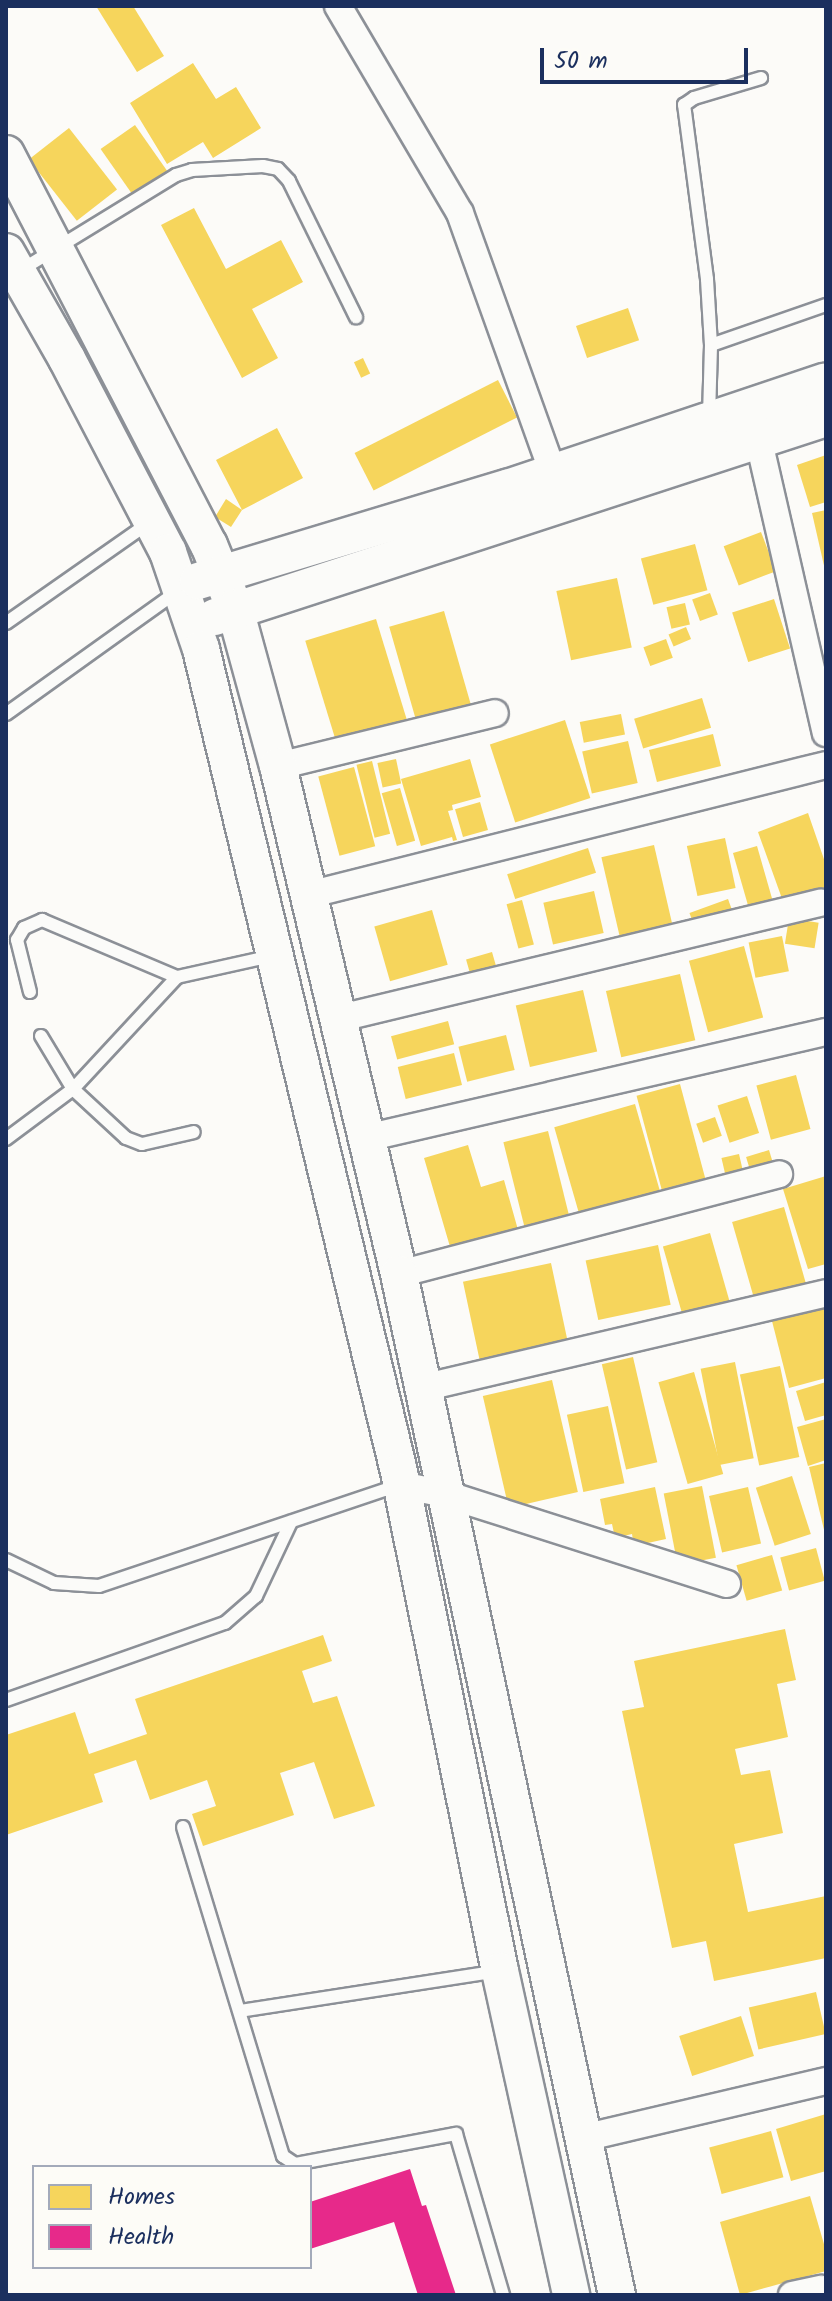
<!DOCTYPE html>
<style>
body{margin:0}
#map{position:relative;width:832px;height:2301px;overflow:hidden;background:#fcfbf8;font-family:Kalam,sans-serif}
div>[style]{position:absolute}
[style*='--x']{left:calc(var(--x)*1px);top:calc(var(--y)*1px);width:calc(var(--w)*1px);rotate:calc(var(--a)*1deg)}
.homes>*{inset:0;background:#f6d55c;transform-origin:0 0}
.health>*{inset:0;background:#e7298a}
.roads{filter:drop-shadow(2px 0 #8c9097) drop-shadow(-2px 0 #8c9097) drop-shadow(0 2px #8c9097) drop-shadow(0 -2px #8c9097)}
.lane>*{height:12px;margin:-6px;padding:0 6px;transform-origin:6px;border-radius:6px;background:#fbfbf9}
.street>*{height:26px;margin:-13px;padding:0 13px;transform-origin:13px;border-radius:13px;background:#fbfbf9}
.secondary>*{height:36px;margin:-18px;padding:0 18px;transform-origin:18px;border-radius:18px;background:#fbfbf9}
span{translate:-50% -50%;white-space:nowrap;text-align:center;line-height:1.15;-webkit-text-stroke:8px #fdfcf7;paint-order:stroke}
.frame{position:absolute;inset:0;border:8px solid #1b2f5e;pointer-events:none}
.legend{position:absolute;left:32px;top:2165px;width:280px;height:104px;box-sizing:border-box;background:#fdfcf7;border:2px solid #a3aaba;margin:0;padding:10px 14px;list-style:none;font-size:24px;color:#1b2f5e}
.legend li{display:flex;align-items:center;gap:16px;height:40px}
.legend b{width:40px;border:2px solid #a3aaba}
.scale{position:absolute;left:540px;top:48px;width:208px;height:36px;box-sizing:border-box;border:4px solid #1b2f5e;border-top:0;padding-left:10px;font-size:24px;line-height:28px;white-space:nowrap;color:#1b2f5e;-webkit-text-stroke:6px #fdfcf7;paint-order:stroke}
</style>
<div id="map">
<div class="homes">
<i style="clip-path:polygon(96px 6px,133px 6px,164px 56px,137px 72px)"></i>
<i style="clip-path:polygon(193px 63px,216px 99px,236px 87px,261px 128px,213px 158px,203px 142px,167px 164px,130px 103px)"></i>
<i style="left:135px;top:125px;width:58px;height:42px;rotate:55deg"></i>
<i style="left:69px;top:128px;width:78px;height:51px;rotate:52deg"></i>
<i style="clip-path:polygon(194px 208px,226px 269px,281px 240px,303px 282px,252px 309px,278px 358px,242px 378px,161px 225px)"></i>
<i style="left:628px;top:308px;width:34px;height:55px;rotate:71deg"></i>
<i style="left:363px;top:358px;width:17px;height:10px;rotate:65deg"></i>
<i style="left:498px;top:380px;width:42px;height:161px;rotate:63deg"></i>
<i style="clip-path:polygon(277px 428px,303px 478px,242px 510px,231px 527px,215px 517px,226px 499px,242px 510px,216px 460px)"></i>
<i style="clip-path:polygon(826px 455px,826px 502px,810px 507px,797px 465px)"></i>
<i style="clip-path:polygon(826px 510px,826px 569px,825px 570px,812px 513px)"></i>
<i style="left:761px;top:532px;width:42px;height:40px;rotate:69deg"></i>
<i style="left:695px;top:544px;width:48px;height:56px;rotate:75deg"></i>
<i style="left:617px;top:578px;width:71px;height:62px;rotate:78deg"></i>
<i style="left:710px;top:593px;width:23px;height:19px;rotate:70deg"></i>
<i style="left:774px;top:599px;width:52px;height:44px;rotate:72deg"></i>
<i style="left:685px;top:603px;width:22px;height:19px;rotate:77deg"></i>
<i style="left:444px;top:611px;width:103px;height:57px;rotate:74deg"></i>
<i style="left:376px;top:619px;width:112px;height:74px;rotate:73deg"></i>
<i style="left:686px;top:627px;width:13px;height:19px;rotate:67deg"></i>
<i style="left:666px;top:639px;width:20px;height:24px;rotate:70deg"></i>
<i style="left:702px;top:698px;width:31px;height:71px;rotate:73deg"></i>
<i style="left:621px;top:714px;width:21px;height:42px;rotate:79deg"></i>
<i style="left:565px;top:720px;width:82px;height:79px;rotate:72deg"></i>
<i style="left:713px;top:734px;width:33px;height:66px;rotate:76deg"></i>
<i style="left:628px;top:741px;width:43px;height:47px;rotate:77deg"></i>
<i style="left:396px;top:759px;width:25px;height:19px;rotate:78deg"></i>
<i style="clip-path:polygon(470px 759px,481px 797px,452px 805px,453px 810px,448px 811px,457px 840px,453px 841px,452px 837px,421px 846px,401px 779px)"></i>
<i style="left:372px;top:761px;width:75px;height:16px;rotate:76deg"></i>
<i style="left:354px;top:767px;width:82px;height:37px;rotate:75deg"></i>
<i style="left:400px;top:788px;width:55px;height:19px;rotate:74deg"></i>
<i style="left:480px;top:802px;width:29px;height:26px;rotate:74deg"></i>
<i style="clip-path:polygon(808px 813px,826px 865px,826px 893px,785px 907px,758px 832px)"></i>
<i style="left:725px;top:838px;width:51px;height:39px;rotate:78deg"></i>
<i style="left:654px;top:845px;width:90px;height:54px;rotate:77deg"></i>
<i style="left:757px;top:846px;width:66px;height:25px;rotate:74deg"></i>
<i style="left:588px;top:848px;width:26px;height:85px;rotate:72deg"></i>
<i style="left:594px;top:891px;width:43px;height:52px;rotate:77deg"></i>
<i style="left:728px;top:899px;width:20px;height:41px;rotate:70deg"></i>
<i style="left:522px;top:900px;width:46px;height:16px;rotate:75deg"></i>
<i style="left:432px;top:910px;width:57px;height:60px;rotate:74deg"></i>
<i style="left:789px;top:918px;width:30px;height:26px;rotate:9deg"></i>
<i style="left:782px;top:936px;width:36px;height:34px;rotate:79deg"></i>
<i style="left:744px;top:946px;width:74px;height:57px;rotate:75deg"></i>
<i style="left:492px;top:952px;width:25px;height:27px;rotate:74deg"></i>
<i style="left:680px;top:974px;width:68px;height:76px;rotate:77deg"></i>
<i style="left:583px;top:990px;width:63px;height:69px;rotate:77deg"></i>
<i style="left:448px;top:1021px;width:24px;height:59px;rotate:75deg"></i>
<i style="left:506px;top:1035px;width:36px;height:49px;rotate:76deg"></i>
<i style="left:454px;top:1053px;width:33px;height:58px;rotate:76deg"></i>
<i style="left:796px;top:1075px;width:56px;height:41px;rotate:75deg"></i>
<i style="left:680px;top:1084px;width:106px;height:45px;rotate:75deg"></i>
<i style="left:747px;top:1096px;width:39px;height:31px;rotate:72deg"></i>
<i style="left:635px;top:1104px;width:99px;height:84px;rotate:74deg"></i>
<i style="left:715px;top:1117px;width:20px;height:20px;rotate:70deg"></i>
<i style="left:548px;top:1131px;width:97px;height:46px;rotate:76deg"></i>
<i style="clip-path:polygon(468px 1145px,481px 1187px,504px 1180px,520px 1237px,453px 1257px,424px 1158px)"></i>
<i style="left:769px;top:1150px;width:24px;height:24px;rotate:73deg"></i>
<i style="left:739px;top:1154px;width:28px;height:18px;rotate:77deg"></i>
<i style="clip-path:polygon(826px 1176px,826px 1264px,808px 1269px,783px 1189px)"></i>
<i style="left:784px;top:1207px;width:79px;height:54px;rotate:74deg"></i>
<i style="left:710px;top:1233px;width:74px;height:49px;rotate:74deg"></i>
<i style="left:658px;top:1245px;width:61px;height:74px;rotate:78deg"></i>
<i style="left:551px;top:1263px;width:88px;height:90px;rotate:78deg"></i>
<i style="clip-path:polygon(826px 1306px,826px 1378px,789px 1388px,772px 1321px)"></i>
<i style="left:633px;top:1357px;width:108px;height:32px;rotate:77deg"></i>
<i style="left:735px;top:1362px;width:98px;height:35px;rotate:79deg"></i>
<i style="left:780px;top:1366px;width:93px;height:41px;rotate:78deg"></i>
<i style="left:694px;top:1372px;width:106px;height:37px;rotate:74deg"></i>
<i style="left:552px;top:1380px;width:115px;height:71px;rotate:77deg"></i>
<i style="clip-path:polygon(826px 1382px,826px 1415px,805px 1421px,796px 1391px)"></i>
<i style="left:608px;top:1406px;width:79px;height:42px;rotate:78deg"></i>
<i style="clip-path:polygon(826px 1419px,826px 1460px,808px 1466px,797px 1427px)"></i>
<i style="clip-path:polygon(826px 1463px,826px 1534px,825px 1534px,809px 1467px)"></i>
<i style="left:792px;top:1476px;width:61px;height:38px;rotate:72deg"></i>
<i style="left:702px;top:1486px;width:73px;height:39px;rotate:79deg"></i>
<i style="clip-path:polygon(655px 1487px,666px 1539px,634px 1546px,632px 1534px,615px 1538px,612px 1524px,605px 1525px,600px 1499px)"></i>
<i style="left:748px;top:1487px;width:58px;height:40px;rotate:77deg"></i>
<i style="left:816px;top:1548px;width:34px;height:37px;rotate:75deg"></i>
<i style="left:772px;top:1555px;width:37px;height:37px;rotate:74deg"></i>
<i style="clip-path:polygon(785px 1629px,796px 1680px,777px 1684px,788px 1737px,735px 1749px,741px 1775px,770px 1770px,783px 1833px,734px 1844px,748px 1912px,826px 1896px,826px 1958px,714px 1981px,706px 1941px,672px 1948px,622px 1711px,644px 1707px,634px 1661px)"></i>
<i style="clip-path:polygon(323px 1635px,332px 1661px,302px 1671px,313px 1703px,337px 1696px,375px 1806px,334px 1819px,314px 1762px,280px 1773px,294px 1815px,203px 1846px,192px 1814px,216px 1806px,207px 1780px,150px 1800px,136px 1760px,94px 1774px,103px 1802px,6px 1835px,6px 1735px,75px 1712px,89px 1754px,147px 1734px,135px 1699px)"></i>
<i style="left:816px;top:1992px;width:43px;height:69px;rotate:77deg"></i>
<i style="left:741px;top:2016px;width:42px;height:65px;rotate:72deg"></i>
<i style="clip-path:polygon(826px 2114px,826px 2171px,791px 2181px,776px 2129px)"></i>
<i style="left:771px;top:2131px;width:48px;height:64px;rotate:75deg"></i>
<i style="clip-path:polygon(810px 2196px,826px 2251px,826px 2271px,740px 2295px,720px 2222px)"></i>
</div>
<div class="health">
<i style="clip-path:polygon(410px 2169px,422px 2206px,426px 2205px,456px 2295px,418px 2295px,394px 2222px,310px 2249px,310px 2202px)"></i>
</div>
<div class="roads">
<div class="lane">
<i style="--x:21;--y:270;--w:182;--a:-31.5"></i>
<i style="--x:176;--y:175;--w:17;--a:-17"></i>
<i style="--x:192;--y:170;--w:71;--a:-3.2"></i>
<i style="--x:263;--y:166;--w:15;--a:11"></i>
<i style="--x:278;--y:169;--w:16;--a:47"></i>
<i style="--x:289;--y:181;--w:152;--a:63.8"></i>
<i style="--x:711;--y:345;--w:122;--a:-19.2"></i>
<i style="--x:709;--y:417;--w:72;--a:-88.4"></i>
<i style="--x:711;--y:345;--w:66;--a:-93.5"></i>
<i style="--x:707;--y:279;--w:176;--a:-97.5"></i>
<i style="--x:684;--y:105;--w:12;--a:-35"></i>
<i style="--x:694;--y:98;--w:70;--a:-16.6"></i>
<i style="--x:6;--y:623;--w:174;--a:-35"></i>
<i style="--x:6;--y:714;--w:213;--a:-35.6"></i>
<i style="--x:30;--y:992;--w:54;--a:-104"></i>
<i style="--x:17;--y:940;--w:14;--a:-60"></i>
<i style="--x:24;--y:928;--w:20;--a:-24"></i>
<i style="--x:42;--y:920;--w:147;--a:22.9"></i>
<i style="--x:177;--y:977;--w:97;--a:-12.5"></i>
<i style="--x:41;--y:1036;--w:62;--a:58.9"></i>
<i style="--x:73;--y:1089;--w:72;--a:42.8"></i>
<i style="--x:126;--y:1138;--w:17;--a:21"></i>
<i style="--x:142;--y:1144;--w:53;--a:-13"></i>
<i style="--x:6;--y:1139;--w:84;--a:-36.7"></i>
<i style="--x:73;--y:1089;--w:153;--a:-47.1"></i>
<i style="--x:6;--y:1560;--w:53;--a:25.6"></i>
<i style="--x:54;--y:1583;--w:45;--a:3.8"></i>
<i style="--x:99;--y:1586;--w:314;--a:-18.6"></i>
<i style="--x:6;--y:1700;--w:232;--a:-19.4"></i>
<i style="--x:225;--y:1623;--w:41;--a:-41.1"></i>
<i style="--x:256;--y:1596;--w:82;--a:-64.7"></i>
<i style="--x:183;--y:1827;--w:344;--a:73.1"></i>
<i style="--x:283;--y:2156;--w:14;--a:34"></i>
<i style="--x:295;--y:2164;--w:164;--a:-10.6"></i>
<i style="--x:456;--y:2134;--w:168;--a:73.7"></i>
<i style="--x:240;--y:2011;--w:260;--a:-8.8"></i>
</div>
<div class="street">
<i style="--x:338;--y:6;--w:240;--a:59.5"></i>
<i style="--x:460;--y:213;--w:276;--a:70.3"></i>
<i style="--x:755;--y:424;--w:317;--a:77.1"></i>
<i style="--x:278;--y:766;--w:223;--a:-13.7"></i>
<i style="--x:308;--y:895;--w:534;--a:-14.09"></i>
<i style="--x:336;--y:1019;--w:499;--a:-13.5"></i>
<i style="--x:366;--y:1138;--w:472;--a:-13"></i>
<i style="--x:399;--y:1274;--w:393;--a:-14.7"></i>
<i style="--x:422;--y:1388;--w:415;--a:-13.2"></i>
<i style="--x:401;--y:1485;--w:45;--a:11.6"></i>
<i style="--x:445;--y:1494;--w:296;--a:17.7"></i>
<i style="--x:583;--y:2138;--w:250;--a:-13.2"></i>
<i style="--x:792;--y:2295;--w:30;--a:-12"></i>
</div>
<div class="secondary">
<i style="--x:6;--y:154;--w:441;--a:62.6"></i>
<i style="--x:209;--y:545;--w:69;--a:67.9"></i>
<i style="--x:235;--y:609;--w:163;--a:74.7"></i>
<i style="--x:278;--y:766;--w:522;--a:76.6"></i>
<i style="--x:399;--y:1274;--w:1044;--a:77.95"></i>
<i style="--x:6;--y:252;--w:123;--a:60.3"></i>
<i style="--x:67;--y:359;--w:218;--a:62.4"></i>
<i style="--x:168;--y:552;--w:102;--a:71.2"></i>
<i style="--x:201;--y:649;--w:846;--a:76.47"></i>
<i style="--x:399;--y:1472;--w:509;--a:78.56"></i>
<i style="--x:500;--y:1971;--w:332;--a:77.6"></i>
<i style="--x:198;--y:581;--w:323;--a:-16.8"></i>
<i style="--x:507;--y:488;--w:336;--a:-18.5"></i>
<i style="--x:215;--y:617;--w:643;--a:-18.04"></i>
</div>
</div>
<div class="frame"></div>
<ul class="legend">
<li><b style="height:22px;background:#f6d55c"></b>Homes</li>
<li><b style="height:22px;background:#e7298a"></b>Health</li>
</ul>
<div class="scale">50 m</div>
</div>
